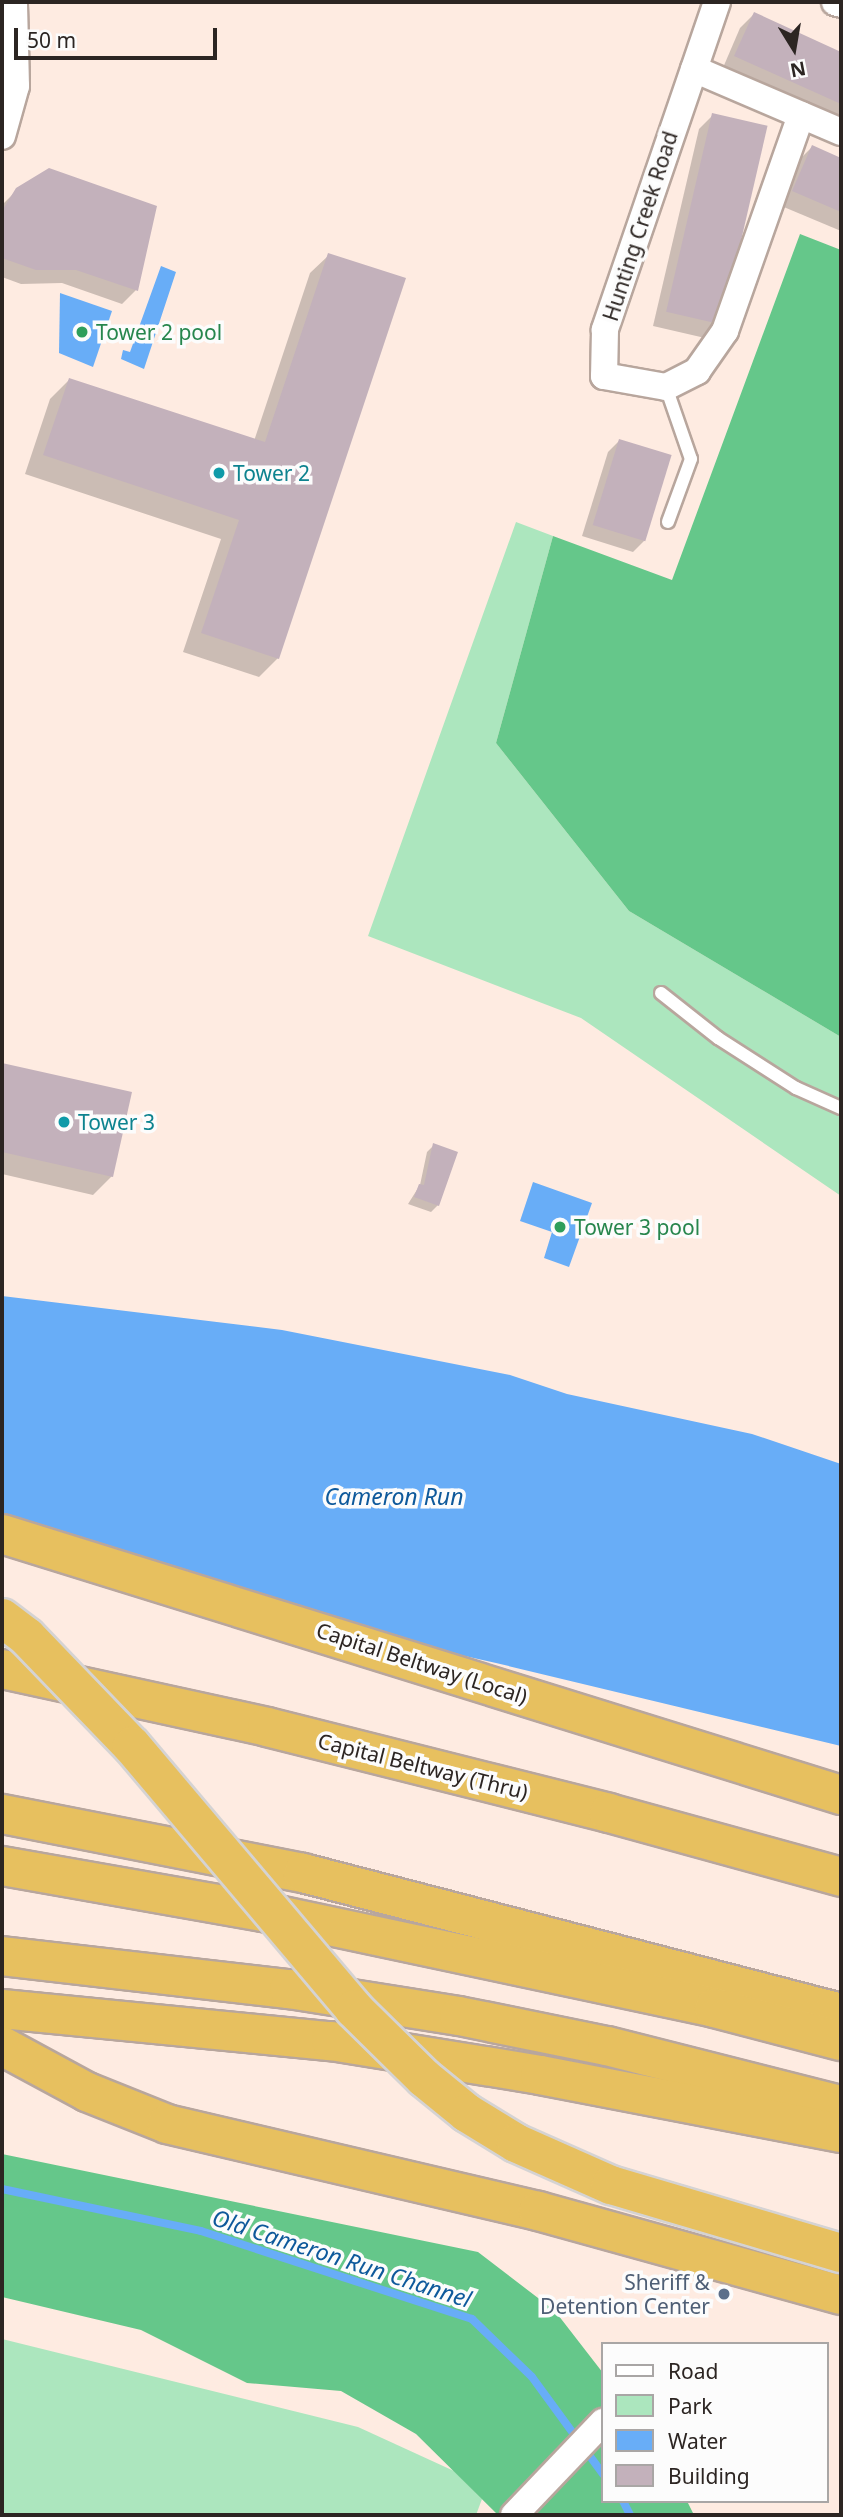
<!DOCTYPE html>
<style>
body{margin:0}
#map{position:relative;width:843px;height:2517px;overflow:hidden;background:#feebe1;font-family:"Noto Sans",sans-serif}
div>[style]{position:absolute}
[style*='--x']{left:calc(var(--x)*1px);top:calc(var(--y)*1px);width:calc(var(--w)*1px);rotate:calc(var(--a)*1deg)}
.green>*{inset:0;background:#ace6be}
.forest>*{inset:0;background:#65c78a}
.water>*{inset:0;background:#68adf7}
.shadow>*{inset:0;background:#0003}
.stream>*{height:8px;margin:-4px;padding:0 4px;transform-origin:4px;border-radius:4px;background:#68adf7}
.building>*{inset:0;background:#c3b1bb;transform-origin:0 0}
.roads{filter:drop-shadow(2px 0 #b8a69d) drop-shadow(-2px 0 #b8a69d) drop-shadow(0 2px #b8a69d) drop-shadow(0 -2px #b8a69d)}
.service>*{height:12px;margin:-6px;padding:0 6px;transform-origin:6px;border-radius:6px;background:#fff}
.minor>*{height:26px;margin:-13px;padding:0 13px;transform-origin:13px;border-radius:13px;background:#fff}
.motorway>*{height:38px;margin:-19px;padding:0 19px;transform-origin:19px;border-radius:19px;background:#e7c05f}
.bridges{filter:drop-shadow(2px 0 #d5d3d3) drop-shadow(-2px 0 #d5d3d3) drop-shadow(0 2px #d5d3d3) drop-shadow(0 -2px #d5d3d3)}
.motorway-bridge>*{height:38px;margin:-19px;padding:0 19px;transform-origin:19px;border-radius:19px;background:#e7c05f}
.dots>*{width:19px;height:19px;translate:-50% -50%;box-sizing:border-box;border:4px solid #fcfcfc;border-radius:50%}
span{translate:-50% -50%;white-space:nowrap;text-align:center;line-height:1.15;-webkit-text-stroke:7px #fcfcfc;paint-order:stroke}
.street-label{font-size:21px;color:#2c2522}
.leisure-label{font-size:21px;color:#27864d}
.left{translate:0 -50%;text-align:left}
.culture-label{font-size:21px;color:#0d838f}
.service-label{font-size:21px;color:#4e5e75}
.right{translate:-100% -50%;text-align:right}
.water-label{font-size:23px;color:#0e599b;font-style:italic}
.frame{position:absolute;inset:0;border:4px solid #2c2522;pointer-events:none}
.legend{position:absolute;left:601px;top:2342px;width:228px;height:161px;box-sizing:border-box;background:#fcfcfc;border:2px solid #a9a6a5;margin:0;padding:9px 12px;list-style:none;font-size:21px;color:#2c2522}
.legend li{display:flex;align-items:center;gap:14px;height:35px}
.legend b{width:35px;border:2px solid #a9a6a5}
.north{position:absolute;left:759px;top:14px;width:70px;height:70px;-webkit-text-stroke:5px #fcfcfc;paint-order:stroke;rotate:169deg;font-size:19px;font-weight:700;line-height:28px;text-align:center;color:#2c2522}
.north::after{content:'';display:block;margin:auto;width:24px;height:32px;background:#2c2522;clip-path:polygon(50% 0,100% 100%,50% 72%,0 100%)}
.scale{position:absolute;left:14px;top:28px;width:203px;height:32px;box-sizing:border-box;border:4px solid #2c2522;border-top:0;padding-left:9px;font-size:21px;line-height:24px;white-space:nowrap;color:#2c2522;-webkit-text-stroke:5px #fcfcfc;paint-order:stroke}
</style>
<div id="map">
<div class="green">
<i style="clip-path:polygon(516px 522px,553px 536px,496px 743px,629px 911px,841px 1037px,841px 1196px,581px 1018px,368px 936px)"></i>
<i style="clip-path:polygon(2px 2339px,358px 2427px,454px 2471px,482px 2499px,476px 2515px,2px 2515px)"></i>
</div>
<div class="forest">
<i style="clip-path:polygon(800px 234px,841px 250px,841px 1037px,629px 911px,496px 743px,553px 536px,672px 580px)"></i>
<i style="clip-path:polygon(2px 2154px,478px 2252px,555px 2311px,603px 2373px,603px 2501px,687px 2501px,694px 2515px,498px 2515px,416px 2434px,341px 2391px,247px 2383px,141px 2330px,2px 2297px)"></i>
</div>
<div class="water">
<i style="clip-path:polygon(161px 266px,176px 272px,144px 369px,121px 359px,123px 350px,130px 352px)"></i>
<i style="clip-path:polygon(60px 293px,112px 311px,93px 367px,59px 353px)"></i>
<i style="clip-path:polygon(533px 1182px,592px 1203px,569px 1267px,544px 1258px,552px 1232px,520px 1221px)"></i>
<i style="clip-path:polygon(2px 1296px,282px 1330px,510px 1375px,567px 1394px,752px 1434px,841px 1464px,841px 1746px,496px 1663px,2px 1553px)"></i>
</div>
<div class="shadow">
<i style="clip-path:polygon(754px 14px,841px 54px,841px 123px,722px 70px,740px 28px)"></i>
<i style="clip-path:polygon(713px 115px,719px 324px,705px 338px,653px 326px,699px 129px)"></i>
<i style="clip-path:polygon(812px 147px,841px 160px,841px 231px,779px 205px,798px 161px)"></i>
<i style="clip-path:polygon(17px 190px,136px 290px,122px 304px,62px 283px,21px 284px,2px 277px,2px 205px)"></i>
<i style="clip-path:polygon(329px 255px,278px 658px,259px 677px,183px 652px,221px 539px,25px 474px,50px 399px,69px 380px,254px 441px,310px 273px)"></i>
<i style="clip-path:polygon(619px 441px,644px 541px,633px 552px,582px 536px,608px 452px)"></i>
<i style="clip-path:polygon(2px 1065px,130px 1094px,112px 1176px,93px 1195px,2px 1174px)"></i>
<i style="clip-path:polygon(434px 1145px,438px 1205px,431px 1212px,408px 1204px,420px 1185px,427px 1152px)"></i>
</div>
<div class="stream">
<i style="--x:2;--y:2189;--w:203;--a:11.9"></i>
<i style="--x:201;--y:2231;--w:285;--a:18"></i>
<i style="--x:472;--y:2319;--w:83;--a:44"></i>
<i style="--x:532;--y:2377;--w:120;--a:53.8"></i>
<i style="--x:623;--y:2501;--w:16;--a:63"></i>
</div>
<div class="building">
<i style="clip-path:polygon(754px 12px,841px 52px,841px 104px,734px 56px)"></i>
<i style="left:712px;top:113px;width:57px;height:204px;rotate:13deg"></i>
<i style="clip-path:polygon(812px 145px,841px 158px,841px 212px,792px 191px)"></i>
<i style="clip-path:polygon(49px 168px,157px 206px,138px 291px,76px 270px,36px 270px,2px 258px,2px 211px,16px 188px)"></i>
<i style="clip-path:polygon(328px 253px,406px 278px,279px 659px,201px 633px,239px 520px,43px 455px,69px 378px,265px 442px)"></i>
<i style="left:619px;top:439px;width:55px;height:90px;rotate:17deg"></i>
<i style="clip-path:polygon(2px 1063px,132px 1092px,113px 1177px,2px 1152px)"></i>
<i style="clip-path:polygon(433px 1143px,458px 1152px,439px 1206px,414px 1197px,419px 1184px,424px 1185px)"></i>
</div>
<div class="roads">
<div class="service">
<i style="--x:666;--y:387;--w:76;--a:70.9"></i>
<i style="--x:691;--y:459;--w:67;--a:110.1"></i>
<i style="--x:661;--y:993;--w:73;--a:38.3"></i>
<i style="--x:718;--y:1038;--w:93;--a:32.7"></i>
<i style="--x:796;--y:1088;--w:49;--a:24"></i>
</div>
<div class="minor">
<i style="--x:717;--y:2;--w:347;--a:108.9"></i>
<i style="--x:605;--y:330;--w:46;--a:91.2"></i>
<i style="--x:604;--y:376;--w:63;--a:10.1"></i>
<i style="--x:666;--y:387;--w:35;--a:-27"></i>
<i style="--x:697;--y:371;--w:49;--a:-55"></i>
<i style="--x:725;--y:331;--w:229;--a:-70.6"></i>
<i style="--x:835;--y:2;--w:6;--a:18"></i>
<i style="--x:694;--y:69;--w:160;--a:23.2"></i>
<i style="--x:2;--y:136;--w:52;--a:-74.4"></i>
<i style="--x:16;--y:86;--w:84;--a:-91.4"></i>
<i style="--x:514;--y:2515;--w:129;--a:-46.3"></i>
</div>
<div class="motorway">
<i style="--x:2;--y:1534;--w:879;--a:17.28"></i>
<i style="--x:2;--y:1669;--w:271;--a:12.3"></i>
<i style="--x:267;--y:1727;--w:353;--a:14.1"></i>
<i style="--x:609;--y:1813;--w:241;--a:15.4"></i>
<i style="--x:2;--y:1814;--w:307;--a:11.1"></i>
<i style="--x:303;--y:1873;--w:556;--a:14.59"></i>
<i style="--x:2;--y:1866;--w:266;--a:10"></i>
<i style="--x:264;--y:1912;--w:460;--a:12"></i>
<i style="--x:714;--y:2008;--w:131;--a:14.6"></i>
<i style="--x:2;--y:1956;--w:289;--a:6.6"></i>
<i style="--x:289;--y:1989;--w:172;--a:9"></i>
<i style="--x:459;--y:2016;--w:151;--a:11.5"></i>
<i style="--x:607;--y:2046;--w:241;--a:14.2"></i>
<i style="--x:2;--y:2009;--w:331;--a:5.6"></i>
<i style="--x:331;--y:2041;--w:212;--a:9.2"></i>
<i style="--x:540;--y:2075;--w:307;--a:10.9"></i>
<i style="--x:2;--y:2046;--w:97;--a:28.4"></i>
<i style="--x:87;--y:2092;--w:86;--a:21.8"></i>
<i style="--x:167;--y:2124;--w:381;--a:13.2"></i>
<i style="--x:538;--y:2211;--w:314;--a:15.5"></i>
</div>
</div>
<div class="bridges">
<div class="motorway-bridge">
<i style="--x:2;--y:1618;--w:31;--a:37"></i>
<i style="--x:27;--y:1637;--w:151;--a:46.1"></i>
<i style="--x:132;--y:1746;--w:344;--a:49.8"></i>
<i style="--x:354;--y:2009;--w:98;--a:44.6"></i>
<i style="--x:424;--y:2078;--w:55;--a:39.1"></i>
<i style="--x:467;--y:2113;--w:57;--a:31.5"></i>
<i style="--x:516;--y:2143;--w:104;--a:23.9"></i>
<i style="--x:611;--y:2185;--w:240;--a:16.5"></i>
</div>
</div>
<div class="dots">
<i style="left:82px;top:332px;background:#2e9e5b"></i>
<i style="left:219px;top:473px;background:#0f9aa8"></i>
<i style="left:64px;top:1122px;background:#0f9aa8"></i>
<i style="left:560px;top:1227px;background:#2e9e5b"></i>
<i style="left:724px;top:2294px;background:#5c6f8a"></i>
</div>
<div class="street-label">
<span style="left:640px;top:226px;rotate:-72deg">Hunting Creek Road</span>
<span style="left:422px;top:1663px;rotate:18deg">Capital Beltway (Local)</span>
<span style="left:423px;top:1766px;rotate:14deg">Capital Beltway (Thru)</span>
</div>
<div class="leisure-label">
<span class="left" style="left:96px;top:332px">Tower 2 pool</span>
<span class="left" style="left:574px;top:1227px">Tower 3 pool</span>
</div>
<div class="culture-label">
<span class="left" style="left:233px;top:473px">Tower 2</span>
<span class="left" style="left:78px;top:1122px">Tower 3</span>
</div>
<div class="service-label">
<span class="right" style="left:710px;top:2294px">Sheriff &amp;<br>Detention Center</span>
</div>
<div class="water-label">
<span style="left:394px;top:1496px">Cameron Run</span>
<span style="left:342px;top:2258px;rotate:18deg">Old Cameron Run Channel</span>
</div>
<div class="frame"></div>
<ul class="legend">
<li><b style="height:9px;background:#fff"></b>Road</li>
<li><b style="height:19px;background:#ace6be"></b>Park</li>
<li><b style="height:19px;background:#68adf7"></b>Water</li>
<li><b style="height:19px;background:#c3b1bb"></b>Building</li>
</ul>
<div class="north">N</div>
<div class="scale">50 m</div>
</div>
